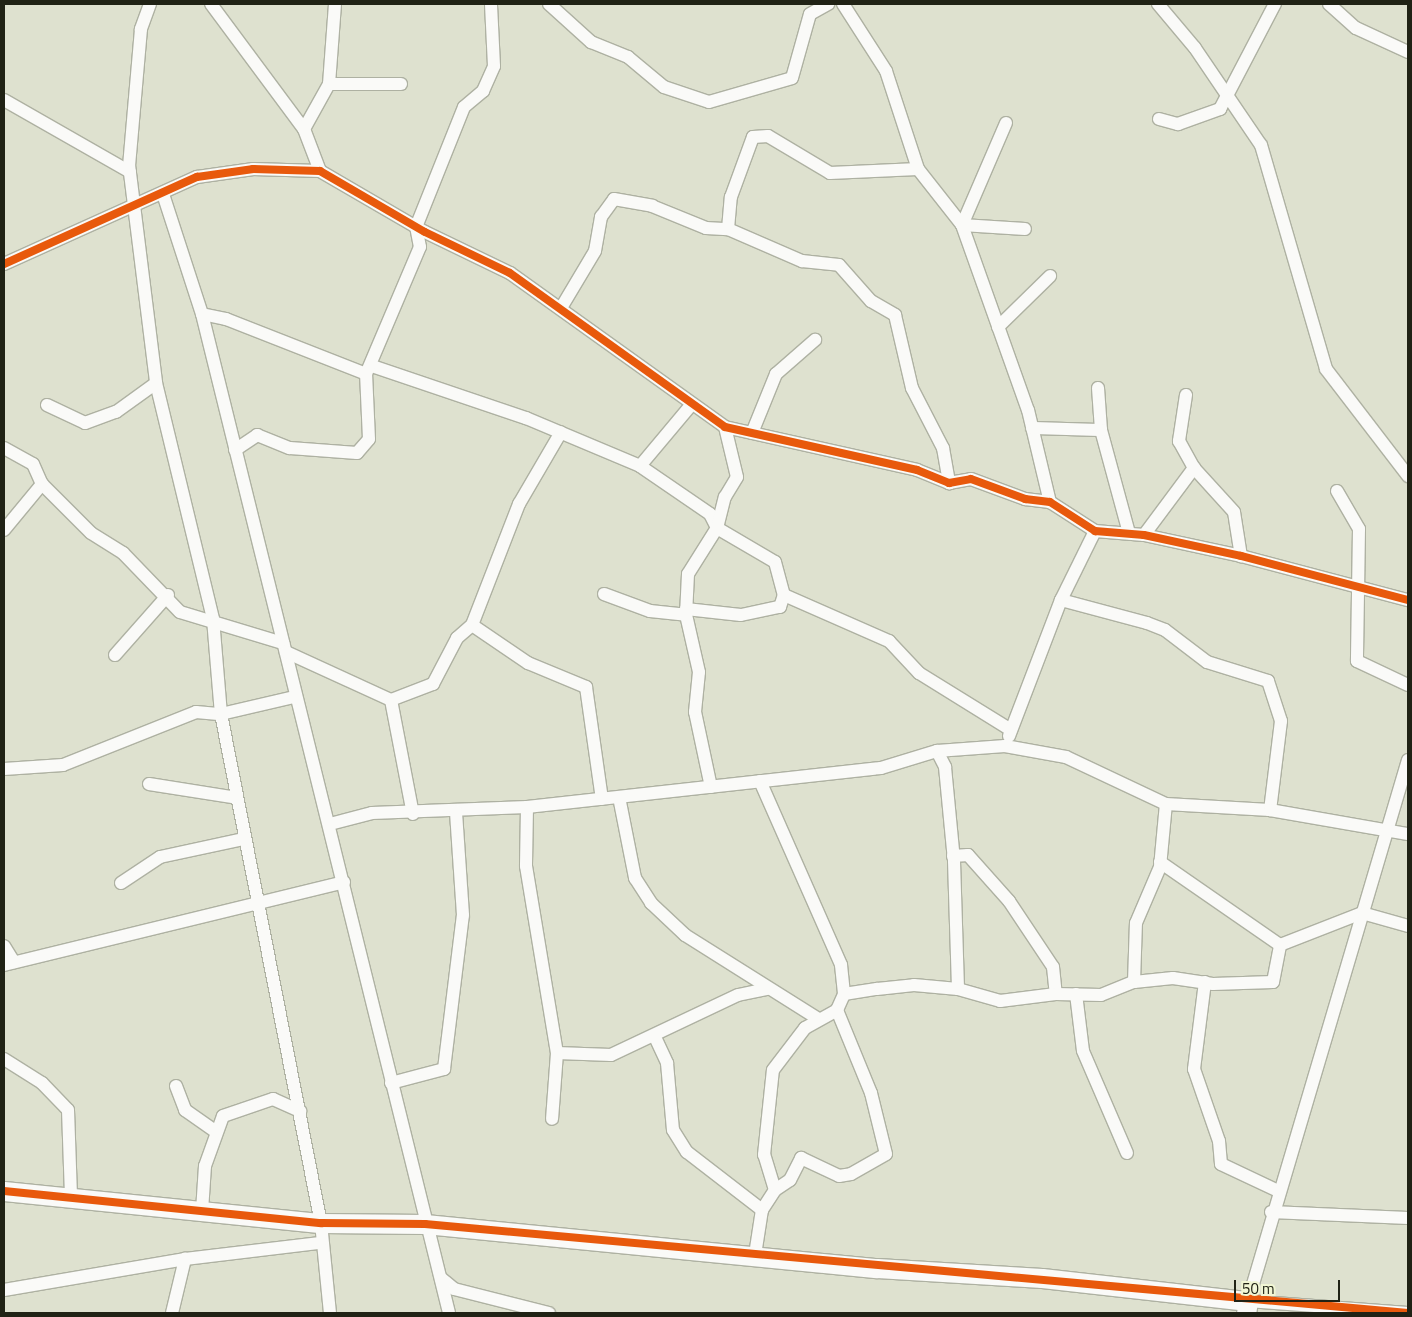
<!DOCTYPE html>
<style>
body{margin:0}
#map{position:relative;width:1412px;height:1317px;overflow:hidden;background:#dee1cf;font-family:"Titillium Web",sans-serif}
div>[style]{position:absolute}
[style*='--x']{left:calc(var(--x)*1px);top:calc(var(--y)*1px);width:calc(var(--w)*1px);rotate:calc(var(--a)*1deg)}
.roads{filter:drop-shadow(1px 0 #aeb1a2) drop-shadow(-1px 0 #aeb1a2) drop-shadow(0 1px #aeb1a2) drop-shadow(0 -1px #aeb1a2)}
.street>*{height:12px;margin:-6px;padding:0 6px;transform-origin:6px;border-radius:6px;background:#fafaf8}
.secondary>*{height:19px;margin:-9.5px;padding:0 9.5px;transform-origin:9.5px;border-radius:9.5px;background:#fafaf8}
.cycleway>*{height:8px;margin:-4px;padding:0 4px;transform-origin:4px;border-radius:4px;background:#e8590c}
span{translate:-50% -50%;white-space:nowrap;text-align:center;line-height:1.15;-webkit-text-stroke:5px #f1f6d4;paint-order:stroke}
.frame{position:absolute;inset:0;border:5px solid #202215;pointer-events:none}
.scale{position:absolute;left:1234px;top:1280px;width:106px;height:22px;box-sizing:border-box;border:2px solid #202215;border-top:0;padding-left:6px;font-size:15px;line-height:18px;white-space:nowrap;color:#202215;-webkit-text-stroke:4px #f1f6d4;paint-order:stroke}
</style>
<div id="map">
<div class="roads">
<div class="street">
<i style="--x:150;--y:4;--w:27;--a:110"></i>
<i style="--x:141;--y:29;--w:137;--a:95"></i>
<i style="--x:129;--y:165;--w:220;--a:82.9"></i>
<i style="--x:156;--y:383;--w:243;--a:76.4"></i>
<i style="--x:213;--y:619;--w:95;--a:85.2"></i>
<i style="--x:221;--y:714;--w:519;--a:78.89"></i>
<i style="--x:321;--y:1223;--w:90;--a:84.3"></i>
<i style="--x:211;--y:4;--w:156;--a:53.4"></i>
<i style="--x:304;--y:129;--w:45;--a:69.1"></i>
<i style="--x:549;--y:4;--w:57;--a:42.1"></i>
<i style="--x:591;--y:42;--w:40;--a:22"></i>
<i style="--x:628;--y:57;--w:47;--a:39.8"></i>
<i style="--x:664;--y:87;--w:47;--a:18.4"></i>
<i style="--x:709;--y:102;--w:86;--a:-16.1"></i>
<i style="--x:792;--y:78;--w:66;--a:-74.3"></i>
<i style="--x:810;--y:14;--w:21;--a:-29"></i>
<i style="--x:843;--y:4;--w:80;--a:57.3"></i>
<i style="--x:886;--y:71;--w:103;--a:71.9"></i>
<i style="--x:918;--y:169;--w:71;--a:51.8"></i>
<i style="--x:962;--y:225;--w:196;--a:70.4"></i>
<i style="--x:1028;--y:410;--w:95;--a:76.6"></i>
<i style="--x:1158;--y:4;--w:57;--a:49.9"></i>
<i style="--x:1195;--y:48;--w:117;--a:55.8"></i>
<i style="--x:1261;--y:145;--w:233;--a:73.8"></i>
<i style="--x:1326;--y:369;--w:135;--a:52.5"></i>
<i style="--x:1329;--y:4;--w:36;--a:42"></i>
<i style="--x:1356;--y:28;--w:57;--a:24.8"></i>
<i style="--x:329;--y:84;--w:72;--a:0"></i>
<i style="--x:4;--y:100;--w:145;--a:29.7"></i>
<i style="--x:1159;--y:119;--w:20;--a:15"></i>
<i style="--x:1178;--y:124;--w:45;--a:-19.7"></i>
<i style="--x:1220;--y:109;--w:119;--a:-62.4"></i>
<i style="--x:1006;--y:123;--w:111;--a:113.3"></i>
<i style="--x:962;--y:225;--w:63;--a:3.6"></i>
<i style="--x:304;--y:129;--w:51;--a:-60.9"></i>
<i style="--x:329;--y:84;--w:80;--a:-85.7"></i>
<i style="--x:163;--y:194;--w:126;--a:72"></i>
<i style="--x:202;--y:314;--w:1029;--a:76.11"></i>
<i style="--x:728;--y:229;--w:32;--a:-85"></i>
<i style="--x:731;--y:197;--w:64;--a:-69.9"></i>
<i style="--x:753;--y:137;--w:15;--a:-4"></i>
<i style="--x:768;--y:136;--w:72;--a:30.8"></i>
<i style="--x:830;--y:173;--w:88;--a:-2.6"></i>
<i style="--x:4;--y:264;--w:212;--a:-24.3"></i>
<i style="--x:197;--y:177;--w:57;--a:-8.1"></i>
<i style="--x:253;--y:169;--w:67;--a:1.7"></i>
<i style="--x:320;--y:171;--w:121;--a:30.2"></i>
<i style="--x:425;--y:232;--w:94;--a:25.8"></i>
<i style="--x:510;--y:273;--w:264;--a:35.6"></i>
<i style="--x:725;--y:427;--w:197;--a:12.6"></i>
<i style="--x:917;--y:470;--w:35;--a:22"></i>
<i style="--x:949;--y:483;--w:22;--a:-10"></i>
<i style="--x:971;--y:479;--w:58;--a:20.3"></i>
<i style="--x:1025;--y:499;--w:25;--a:7"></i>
<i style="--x:1050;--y:502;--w:54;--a:32.8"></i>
<i style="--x:1095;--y:531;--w:49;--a:4.7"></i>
<i style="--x:1144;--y:535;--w:99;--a:12.2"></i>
<i style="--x:1241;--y:556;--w:173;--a:14.8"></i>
<i style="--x:561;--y:308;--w:66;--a:-59.2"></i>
<i style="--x:595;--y:251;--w:35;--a:-80"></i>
<i style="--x:601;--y:217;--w:22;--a:-54"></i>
<i style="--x:614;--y:199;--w:39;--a:10"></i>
<i style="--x:652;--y:206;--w:58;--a:22.2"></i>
<i style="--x:706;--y:228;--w:22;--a:3"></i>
<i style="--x:728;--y:229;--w:81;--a:23.4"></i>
<i style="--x:802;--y:261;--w:37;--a:6"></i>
<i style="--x:839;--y:265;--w:48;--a:48.4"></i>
<i style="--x:871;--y:301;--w:28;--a:30"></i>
<i style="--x:895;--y:315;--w:75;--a:76.9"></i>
<i style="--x:912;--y:388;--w:68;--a:62.7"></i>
<i style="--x:943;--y:448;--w:36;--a:80"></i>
<i style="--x:202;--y:314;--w:25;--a:12"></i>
<i style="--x:226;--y:319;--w:150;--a:21.4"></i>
<i style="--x:998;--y:327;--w:73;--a:-44.4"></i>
<i style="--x:372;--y:366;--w:163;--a:18.7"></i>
<i style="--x:526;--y:418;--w:124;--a:22.8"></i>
<i style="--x:640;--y:466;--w:85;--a:34.4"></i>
<i style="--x:710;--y:514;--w:16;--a:63"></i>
<i style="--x:717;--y:528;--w:67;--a:30.4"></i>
<i style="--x:775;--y:562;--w:34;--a:75"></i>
<i style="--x:784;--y:595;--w:115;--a:23.7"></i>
<i style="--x:889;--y:641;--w:44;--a:46.8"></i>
<i style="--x:919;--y:673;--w:108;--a:31.8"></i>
<i style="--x:1098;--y:388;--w:42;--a:85.9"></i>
<i style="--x:1101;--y:430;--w:107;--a:74.8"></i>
<i style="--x:1186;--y:395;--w:47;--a:98.7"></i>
<i style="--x:1179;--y:441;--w:31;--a:61"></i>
<i style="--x:1194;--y:468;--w:59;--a:47.7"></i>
<i style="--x:1234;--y:512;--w:45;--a:81"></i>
<i style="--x:47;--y:405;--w:42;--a:25.3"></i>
<i style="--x:85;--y:423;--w:33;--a:-20"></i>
<i style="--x:116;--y:412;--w:49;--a:-35.9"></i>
<i style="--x:1032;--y:428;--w:69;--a:1.7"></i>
<i style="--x:752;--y:433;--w:64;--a:-67.9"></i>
<i style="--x:776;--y:374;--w:52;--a:-41.1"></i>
<i style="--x:4;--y:448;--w:33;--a:29"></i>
<i style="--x:33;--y:464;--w:22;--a:66"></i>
<i style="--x:42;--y:484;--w:69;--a:45"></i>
<i style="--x:91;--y:533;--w:38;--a:32"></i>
<i style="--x:123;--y:553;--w:82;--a:46"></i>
<i style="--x:180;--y:612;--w:108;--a:16.8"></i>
<i style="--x:235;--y:450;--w:27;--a:-34"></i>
<i style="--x:257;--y:435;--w:35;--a:22"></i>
<i style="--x:290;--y:448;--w:67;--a:4.3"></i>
<i style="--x:357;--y:453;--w:18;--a:-49"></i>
<i style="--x:369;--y:439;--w:65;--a:-92.6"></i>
<i style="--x:366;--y:374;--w:138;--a:-67"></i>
<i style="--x:420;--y:247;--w:20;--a:-101"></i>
<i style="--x:416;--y:227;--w:129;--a:-68.2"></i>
<i style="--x:464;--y:107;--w:25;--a:-40"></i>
<i style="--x:483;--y:91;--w:27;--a:-66"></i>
<i style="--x:494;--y:66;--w:62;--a:-92.8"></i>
<i style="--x:640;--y:466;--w:81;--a:-50"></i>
<i style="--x:1337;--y:491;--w:44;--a:59.9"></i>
<i style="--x:1359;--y:529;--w:132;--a:90.9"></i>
<i style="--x:1357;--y:661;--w:56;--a:25.2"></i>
<i style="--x:4;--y:530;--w:60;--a:-50.4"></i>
<i style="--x:1144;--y:535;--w:84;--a:-53.3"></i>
<i style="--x:604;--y:594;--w:49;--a:20.3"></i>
<i style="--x:650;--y:611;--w:36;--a:6"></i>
<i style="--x:1061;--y:600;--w:89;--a:15"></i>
<i style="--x:1147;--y:623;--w:19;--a:21"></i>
<i style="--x:1165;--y:630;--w:53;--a:37.3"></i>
<i style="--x:1207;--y:662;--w:64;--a:17.3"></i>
<i style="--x:1268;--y:681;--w:42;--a:72"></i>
<i style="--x:1281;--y:721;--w:90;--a:97"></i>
<i style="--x:686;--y:609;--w:55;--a:6.2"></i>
<i style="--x:741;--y:615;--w:40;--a:-12"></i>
<i style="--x:780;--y:607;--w:13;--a:-72"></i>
<i style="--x:472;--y:625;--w:68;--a:34.2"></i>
<i style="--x:528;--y:663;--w:63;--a:22.5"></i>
<i style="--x:586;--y:687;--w:113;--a:81.9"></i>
<i style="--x:286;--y:652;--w:115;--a:24.6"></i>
<i style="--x:391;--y:700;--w:116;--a:79.1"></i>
<i style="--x:115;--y:655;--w:80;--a:-48.5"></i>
<i style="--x:391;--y:700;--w:45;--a:-20.9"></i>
<i style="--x:433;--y:684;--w:52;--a:-62.4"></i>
<i style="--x:457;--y:638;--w:20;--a:-41"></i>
<i style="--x:472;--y:625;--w:130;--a:-68.8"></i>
<i style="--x:519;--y:504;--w:83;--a:-59.7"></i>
<i style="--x:1009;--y:736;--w:146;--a:-69.1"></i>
<i style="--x:1061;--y:600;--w:77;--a:-63.8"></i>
<i style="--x:937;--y:751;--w:18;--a:63"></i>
<i style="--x:945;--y:767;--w:94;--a:84.5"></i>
<i style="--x:954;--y:861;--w:128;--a:88.2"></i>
<i style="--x:1408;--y:760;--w:564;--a:106.48"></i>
<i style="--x:1248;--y:1301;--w:160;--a:4.3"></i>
<i style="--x:4;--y:769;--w:59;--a:-3.9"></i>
<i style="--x:63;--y:765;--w:143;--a:-21.7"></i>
<i style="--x:196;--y:712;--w:25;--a:5"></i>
<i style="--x:221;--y:714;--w:75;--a:-13.1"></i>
<i style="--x:760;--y:781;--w:201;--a:66.2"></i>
<i style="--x:841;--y:965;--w:29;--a:84"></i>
<i style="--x:149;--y:784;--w:89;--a:9"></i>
<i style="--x:711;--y:787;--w:77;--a:-102"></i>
<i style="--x:695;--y:712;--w:40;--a:-84.3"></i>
<i style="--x:699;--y:672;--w:58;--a:-102.8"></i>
<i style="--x:686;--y:615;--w:41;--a:-87.2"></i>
<i style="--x:688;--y:574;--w:54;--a:-57.8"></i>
<i style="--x:717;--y:528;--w:32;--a:-76"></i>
<i style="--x:725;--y:497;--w:23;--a:-59"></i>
<i style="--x:737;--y:477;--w:51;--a:-103.5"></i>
<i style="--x:619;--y:797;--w:83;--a:78.8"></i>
<i style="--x:635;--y:878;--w:30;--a:57"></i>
<i style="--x:651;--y:903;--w:47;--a:43.3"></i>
<i style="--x:685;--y:935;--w:156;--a:32.2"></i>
<i style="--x:527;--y:807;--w:59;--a:91"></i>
<i style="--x:526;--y:866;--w:190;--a:80.6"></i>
<i style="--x:557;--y:1053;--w:66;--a:94.3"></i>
<i style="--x:330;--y:824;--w:43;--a:-14.7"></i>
<i style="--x:372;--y:813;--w:155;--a:-2.2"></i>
<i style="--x:527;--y:807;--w:356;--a:-6.3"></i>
<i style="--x:881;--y:768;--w:59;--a:-16.9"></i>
<i style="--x:937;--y:751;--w:68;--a:-4.2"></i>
<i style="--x:1005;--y:746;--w:62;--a:10.2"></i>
<i style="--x:1066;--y:757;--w:110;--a:25.2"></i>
<i style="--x:1166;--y:804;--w:104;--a:3.3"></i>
<i style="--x:1270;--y:810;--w:140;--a:9.9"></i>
<i style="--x:953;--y:856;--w:15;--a:-4"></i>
<i style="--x:968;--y:855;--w:62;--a:48.3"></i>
<i style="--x:1009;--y:901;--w:79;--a:56.3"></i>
<i style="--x:1053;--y:967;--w:27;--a:84"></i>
<i style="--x:1160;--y:862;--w:146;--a:34.7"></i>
<i style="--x:121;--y:883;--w:47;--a:-33.7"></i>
<i style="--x:160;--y:857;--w:86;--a:-12.1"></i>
<i style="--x:4;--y:946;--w:19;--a:58"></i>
<i style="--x:4;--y:965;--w:350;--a:-13.7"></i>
<i style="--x:1134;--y:982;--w:39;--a:-6"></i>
<i style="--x:1173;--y:978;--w:40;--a:8.5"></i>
<i style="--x:1213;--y:984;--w:60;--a:-1.9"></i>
<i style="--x:1273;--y:982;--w:38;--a:-79"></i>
<i style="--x:1280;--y:945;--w:88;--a:-21.3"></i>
<i style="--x:1362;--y:913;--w:48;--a:15.8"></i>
<i style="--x:1205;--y:982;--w:88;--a:97.2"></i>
<i style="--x:1194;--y:1069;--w:76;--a:70.9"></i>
<i style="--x:1219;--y:1141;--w:23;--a:85"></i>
<i style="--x:1221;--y:1164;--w:63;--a:25.3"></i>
<i style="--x:1076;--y:994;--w:57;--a:83"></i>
<i style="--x:1083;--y:1051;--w:111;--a:66.7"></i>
<i style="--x:655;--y:1037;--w:29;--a:65"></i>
<i style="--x:667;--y:1063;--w:67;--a:84.9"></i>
<i style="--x:673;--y:1130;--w:26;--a:58"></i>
<i style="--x:687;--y:1152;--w:95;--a:37.7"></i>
<i style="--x:557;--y:1053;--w:54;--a:2.1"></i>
<i style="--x:611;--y:1055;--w:140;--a:-25.3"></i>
<i style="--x:738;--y:995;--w:30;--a:-12"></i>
<i style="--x:4;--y:1059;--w:45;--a:32.3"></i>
<i style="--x:42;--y:1083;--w:37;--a:46"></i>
<i style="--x:68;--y:1110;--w:88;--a:88"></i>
<i style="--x:391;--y:1083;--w:55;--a:-14.8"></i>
<i style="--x:444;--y:1069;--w:155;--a:-83"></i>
<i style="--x:463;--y:915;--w:104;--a:-93.9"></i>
<i style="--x:176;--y:1086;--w:26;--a:69"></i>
<i style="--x:185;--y:1110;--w:37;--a:35"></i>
<i style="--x:775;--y:1190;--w:18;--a:-34"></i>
<i style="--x:790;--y:1180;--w:25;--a:-63"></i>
<i style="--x:801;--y:1158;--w:42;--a:25.3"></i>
<i style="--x:839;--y:1176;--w:12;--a:-9"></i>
<i style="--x:851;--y:1174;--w:40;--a:-29.7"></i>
<i style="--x:886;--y:1154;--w:63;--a:-103.8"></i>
<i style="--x:871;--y:1093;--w:90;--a:-112.3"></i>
<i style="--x:202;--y:1211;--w:45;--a:-86.2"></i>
<i style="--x:205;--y:1166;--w:53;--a:-70.2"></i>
<i style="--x:223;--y:1116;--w:53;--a:-18.8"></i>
<i style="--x:273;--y:1099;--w:30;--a:24"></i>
<i style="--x:1271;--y:1212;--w:137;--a:2.5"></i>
<i style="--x:755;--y:1255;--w:46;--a:-81.2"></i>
<i style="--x:762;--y:1210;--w:24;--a:-57"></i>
<i style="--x:775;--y:1190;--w:37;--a:-107"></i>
<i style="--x:764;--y:1155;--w:85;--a:-84"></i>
<i style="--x:773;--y:1070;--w:53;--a:-52.7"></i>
<i style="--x:805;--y:1028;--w:37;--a:-29"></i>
<i style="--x:837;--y:1010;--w:17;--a:-66"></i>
<i style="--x:844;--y:994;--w:33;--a:-9"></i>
<i style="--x:877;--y:989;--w:37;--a:-6"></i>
<i style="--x:914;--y:985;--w:44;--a:5.2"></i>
<i style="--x:958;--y:989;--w:44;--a:15.9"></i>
<i style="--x:1000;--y:1001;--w:56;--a:-7.1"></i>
<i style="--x:1056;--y:994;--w:45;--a:1.3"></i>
<i style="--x:1101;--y:995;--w:35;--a:-22"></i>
<i style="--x:1134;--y:982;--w:59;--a:-88.1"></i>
<i style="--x:1136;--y:923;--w:61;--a:-66.8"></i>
<i style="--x:1160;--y:867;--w:63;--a:-84.6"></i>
<i style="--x:441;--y:1278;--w:17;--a:40"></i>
<i style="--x:454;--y:1289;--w:98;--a:14.2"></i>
<i style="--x:4;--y:1290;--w:184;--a:-9.7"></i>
<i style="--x:185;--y:1259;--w:136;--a:-6.8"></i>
<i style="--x:172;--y:1313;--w:56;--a:-76.5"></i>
</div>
<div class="secondary">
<i style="--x:4;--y:1191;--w:319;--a:5.8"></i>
<i style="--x:321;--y:1223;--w:104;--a:0.6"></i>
<i style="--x:425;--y:1224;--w:454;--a:5.6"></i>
<i style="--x:877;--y:1268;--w:165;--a:3.5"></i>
<i style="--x:1042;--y:1278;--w:207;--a:6.4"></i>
<i style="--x:1248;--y:1301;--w:12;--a:99"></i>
</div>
</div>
<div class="cycleway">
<i style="--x:4;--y:264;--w:212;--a:-24.3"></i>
<i style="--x:197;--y:177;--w:57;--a:-8.1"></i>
<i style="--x:253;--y:169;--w:67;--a:1.7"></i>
<i style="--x:320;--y:171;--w:121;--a:30.2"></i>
<i style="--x:425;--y:232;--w:94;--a:25.8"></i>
<i style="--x:510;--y:273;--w:264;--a:35.6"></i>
<i style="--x:725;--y:427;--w:197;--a:12.6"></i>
<i style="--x:917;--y:470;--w:35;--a:22"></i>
<i style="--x:949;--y:483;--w:22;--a:-10"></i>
<i style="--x:971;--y:479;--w:58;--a:20.3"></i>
<i style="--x:1025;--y:499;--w:25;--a:7"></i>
<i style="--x:1050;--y:502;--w:54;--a:32.8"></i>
<i style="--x:1095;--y:531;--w:49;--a:4.7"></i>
<i style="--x:1144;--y:535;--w:99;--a:12.2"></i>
<i style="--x:1241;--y:556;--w:173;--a:14.8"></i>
<i style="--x:4;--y:1191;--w:319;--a:5.8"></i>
<i style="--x:321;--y:1223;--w:104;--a:0.6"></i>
<i style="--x:425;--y:1224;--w:987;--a:5.17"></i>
</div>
<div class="frame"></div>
<div class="scale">50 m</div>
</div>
